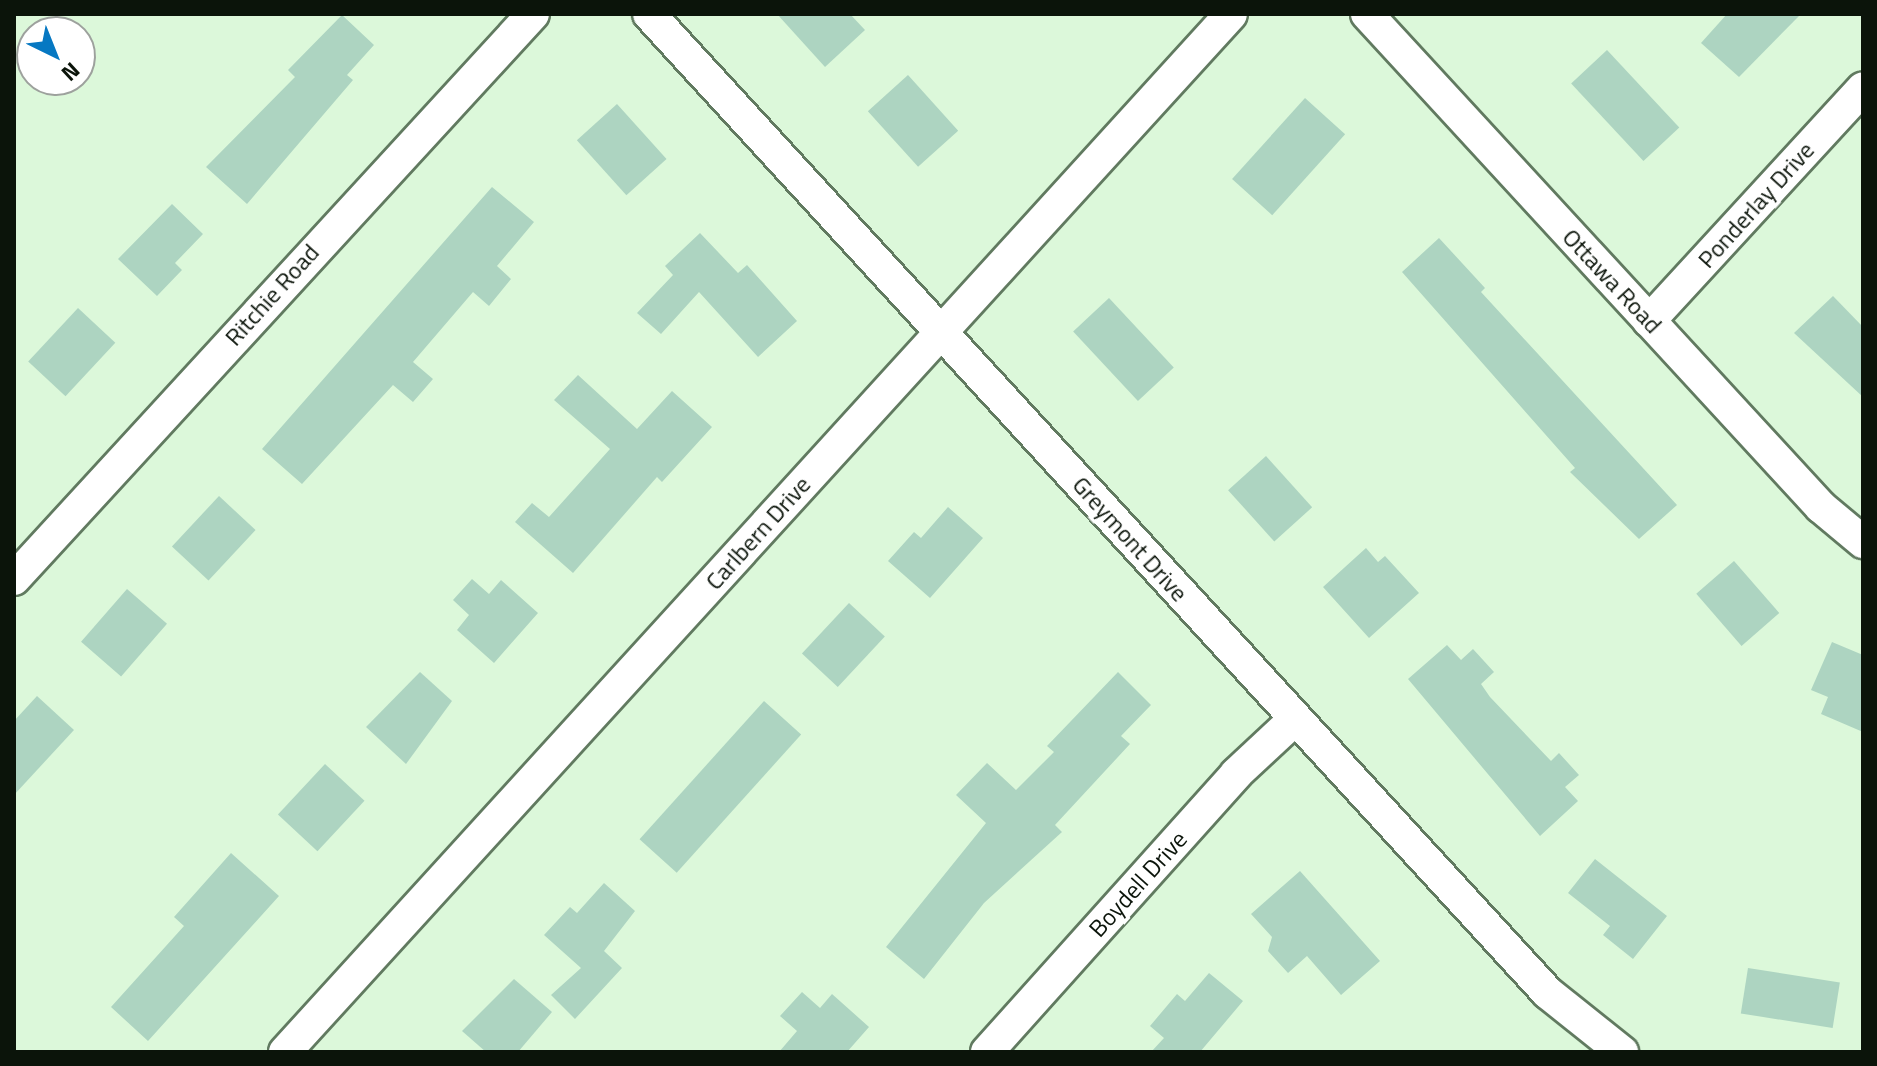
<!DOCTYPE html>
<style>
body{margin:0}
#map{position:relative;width:1877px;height:1066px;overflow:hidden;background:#dcf8da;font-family:"Titillium Web",sans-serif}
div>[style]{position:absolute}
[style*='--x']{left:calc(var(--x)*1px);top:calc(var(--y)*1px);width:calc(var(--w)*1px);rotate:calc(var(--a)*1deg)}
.building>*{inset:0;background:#add4c1;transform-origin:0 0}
.roads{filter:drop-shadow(2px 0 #617a60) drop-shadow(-2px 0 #617a60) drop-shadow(0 2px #617a60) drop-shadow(0 -2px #617a60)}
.minor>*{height:32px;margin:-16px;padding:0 16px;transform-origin:16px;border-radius:16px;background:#fff}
span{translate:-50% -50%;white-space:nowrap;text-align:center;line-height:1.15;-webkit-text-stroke:7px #fff;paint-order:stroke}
.street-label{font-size:24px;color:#0b140a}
.frame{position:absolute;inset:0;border:16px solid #0b140a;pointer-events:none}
.north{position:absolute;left:16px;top:16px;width:80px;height:80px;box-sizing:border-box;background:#fff;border:2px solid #9da19d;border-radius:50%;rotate:137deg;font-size:22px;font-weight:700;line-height:32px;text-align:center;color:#0b140a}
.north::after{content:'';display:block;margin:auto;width:28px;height:36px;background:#0678c2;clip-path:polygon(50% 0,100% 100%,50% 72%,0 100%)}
</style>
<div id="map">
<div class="building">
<i style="clip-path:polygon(777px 14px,850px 14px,865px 30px,825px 67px)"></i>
<i style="clip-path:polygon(1727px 14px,1801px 14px,1739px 77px,1701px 43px)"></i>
<i style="clip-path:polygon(342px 15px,374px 45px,347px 75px,353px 80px,247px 204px,206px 167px,295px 77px,288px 70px)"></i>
<i style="left:1607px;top:50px;width:106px;height:49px;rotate:47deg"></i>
<i style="left:908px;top:75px;width:75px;height:54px;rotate:48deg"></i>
<i style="left:1305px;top:98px;width:54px;height:109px;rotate:42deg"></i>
<i style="left:617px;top:104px;width:74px;height:54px;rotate:48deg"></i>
<i style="clip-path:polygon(492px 187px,534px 222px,497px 266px,511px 279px,489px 306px,473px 292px,413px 362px,433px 379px,413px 402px,393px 385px,302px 484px,262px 449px)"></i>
<i style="clip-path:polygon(172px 204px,203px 234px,175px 263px,182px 270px,157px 296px,118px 259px)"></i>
<i style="clip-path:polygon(700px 233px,738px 273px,747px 265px,797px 321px,758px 357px,699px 292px,661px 334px,637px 313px,673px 275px,665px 266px)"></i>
<i style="clip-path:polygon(1439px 238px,1485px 288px,1481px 292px,1677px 505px,1639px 539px,1570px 472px,1575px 468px,1402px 272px)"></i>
<i style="clip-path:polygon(1833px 296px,1863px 327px,1863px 397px,1794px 333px)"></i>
<i style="left:1109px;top:298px;width:95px;height:49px;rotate:47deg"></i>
<i style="left:78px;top:308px;width:51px;height:73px;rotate:43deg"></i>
<i style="clip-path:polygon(578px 375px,637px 429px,672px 391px,712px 427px,662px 482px,657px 477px,573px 573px,515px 522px,532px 503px,549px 517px,610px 449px,554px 400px)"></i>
<i style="left:1266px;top:456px;width:69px;height:51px;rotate:48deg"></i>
<i style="left:219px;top:496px;width:50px;height:69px;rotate:43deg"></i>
<i style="clip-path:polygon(948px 507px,983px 538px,930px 598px,888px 561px,914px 532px,921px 538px)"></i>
<i style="clip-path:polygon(1366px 548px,1378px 562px,1385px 556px,1419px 593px,1369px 638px,1323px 587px)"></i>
<i style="left:1734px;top:561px;width:69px;height:50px;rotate:49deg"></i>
<i style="clip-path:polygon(472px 579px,489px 594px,501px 580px,538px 613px,494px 663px,457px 630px,469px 615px,453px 600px)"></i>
<i style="left:127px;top:589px;width:53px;height:70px;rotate:41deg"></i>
<i style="left:849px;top:603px;width:49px;height:69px;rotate:43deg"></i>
<i style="clip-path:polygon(1832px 642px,1863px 655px,1863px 732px,1821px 714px,1828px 697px,1811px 690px)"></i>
<i style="clip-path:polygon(1447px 645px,1461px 660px,1473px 649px,1494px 672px,1481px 684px,1490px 697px,1551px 761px,1559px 753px,1579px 775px,1565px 787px,1578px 801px,1540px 836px,1408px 679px)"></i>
<i style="clip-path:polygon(420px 672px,452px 701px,406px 764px,366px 727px)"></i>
<i style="clip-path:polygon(1118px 672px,1151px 705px,1121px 736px,1130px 744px,1055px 825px,1062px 832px,984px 903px,924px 979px,886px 947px,986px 823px,956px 795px,987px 763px,1016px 790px,1054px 752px,1047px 746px)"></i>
<i style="clip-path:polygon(37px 696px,74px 730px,14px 795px,14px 721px)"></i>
<i style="left:764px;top:701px;width:50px;height:186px;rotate:42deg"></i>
<i style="left:325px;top:764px;width:54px;height:69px;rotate:43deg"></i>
<i style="clip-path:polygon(231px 853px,279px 896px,148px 1041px,111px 1007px,184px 926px,174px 917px)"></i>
<i style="clip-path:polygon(1595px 859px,1667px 916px,1633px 959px,1603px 935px,1610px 926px,1568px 893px)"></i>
<i style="clip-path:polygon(1300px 871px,1380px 961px,1341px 995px,1307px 956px,1288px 973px,1268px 951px,1272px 937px,1251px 914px)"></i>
<i style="clip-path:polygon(604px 883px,635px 911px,604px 951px,622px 968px,575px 1019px,551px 995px,581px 968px,544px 935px,570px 907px,577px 913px)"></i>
<i style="left:1748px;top:968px;width:93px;height:46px;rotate:9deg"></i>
<i style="clip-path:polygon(1209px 973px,1243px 1001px,1200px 1052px,1151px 1052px,1164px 1038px,1150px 1026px,1177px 994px,1185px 1001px)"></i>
<i style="clip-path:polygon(514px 979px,552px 1012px,518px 1052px,486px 1052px,462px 1031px)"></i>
<i style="clip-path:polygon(802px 992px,820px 1008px,832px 994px,869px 1027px,847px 1052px,779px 1052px,797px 1031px,780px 1016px)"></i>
</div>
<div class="roads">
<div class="minor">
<i style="--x:649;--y:14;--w:1329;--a:47.44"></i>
<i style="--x:1548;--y:993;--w:95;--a:38.6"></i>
<i style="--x:1367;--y:14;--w:670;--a:47.36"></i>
<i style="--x:1821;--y:507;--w:55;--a:39.8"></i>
<i style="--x:1649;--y:321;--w:316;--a:-47.4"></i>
<i style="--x:14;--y:579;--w:767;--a:-47.43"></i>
<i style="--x:285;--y:1052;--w:1404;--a:-47.65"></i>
<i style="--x:987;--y:1052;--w:373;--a:-48.1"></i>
<i style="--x:1236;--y:774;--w:79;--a:-43"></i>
</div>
</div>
<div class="street-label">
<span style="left:1756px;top:205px;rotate:-48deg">Ponderlay Drive</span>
<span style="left:1612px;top:281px;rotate:47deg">Ottawa Road</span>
<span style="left:272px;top:295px;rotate:-48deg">Ritchie Road</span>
<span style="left:758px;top:533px;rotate:-48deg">Carlbern Drive</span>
<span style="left:1130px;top:539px;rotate:48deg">Greymont Drive</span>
<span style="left:1138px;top:884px;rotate:-48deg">Boydell Drive</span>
</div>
<div class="frame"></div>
<div class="north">N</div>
</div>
